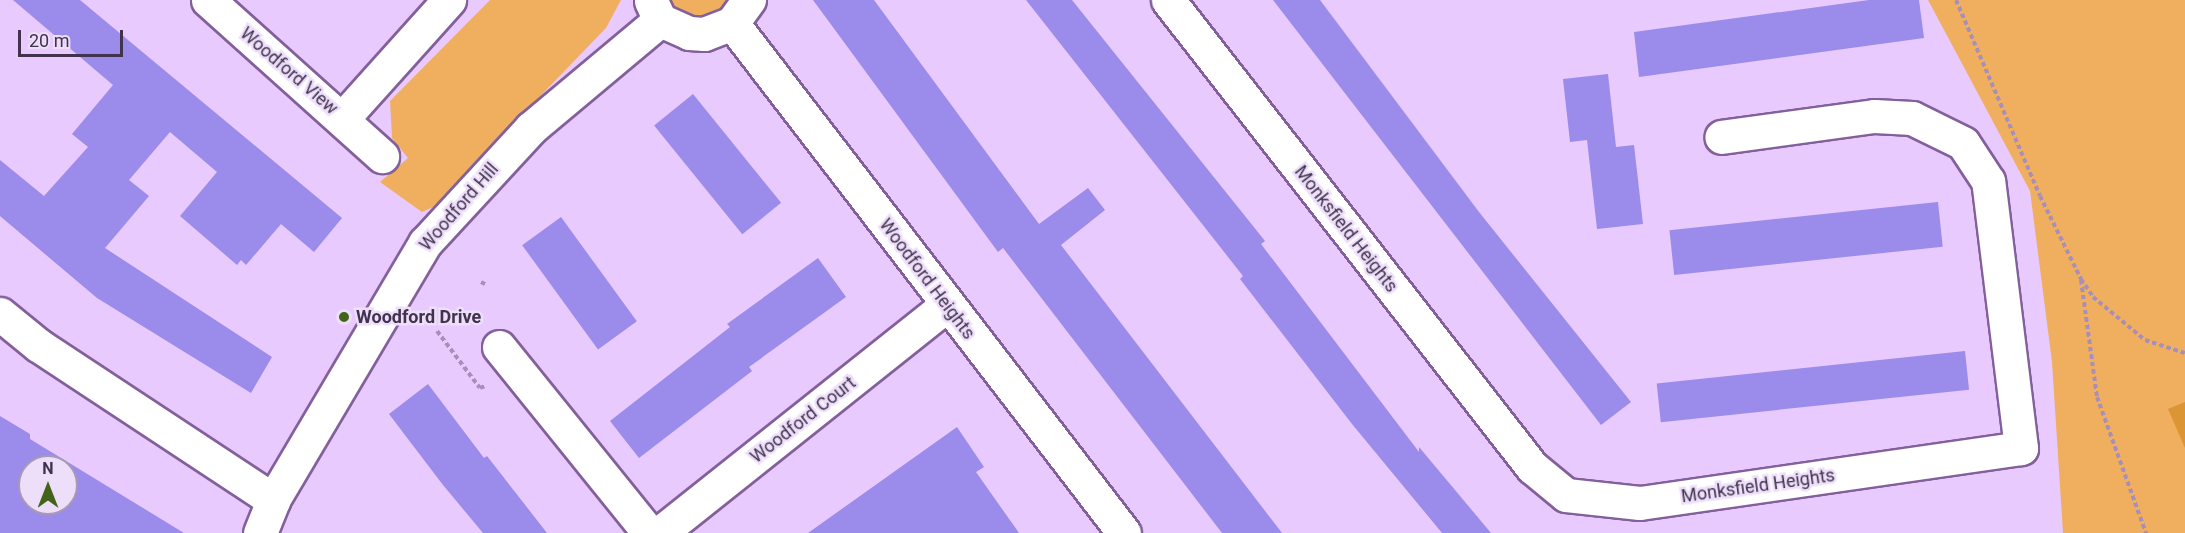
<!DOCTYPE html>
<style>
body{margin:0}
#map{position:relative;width:2185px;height:533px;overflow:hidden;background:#e8caff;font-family:Roboto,sans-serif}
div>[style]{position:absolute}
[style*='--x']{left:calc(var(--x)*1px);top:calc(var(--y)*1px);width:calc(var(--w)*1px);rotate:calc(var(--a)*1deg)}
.green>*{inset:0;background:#f0af5e}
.forest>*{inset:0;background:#dc9535}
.building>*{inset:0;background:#9b8bea;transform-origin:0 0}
.path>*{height:4px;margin-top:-2px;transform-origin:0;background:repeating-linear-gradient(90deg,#a88fba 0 4.5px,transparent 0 7.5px)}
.roads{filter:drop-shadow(2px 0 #83609b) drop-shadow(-2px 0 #83609b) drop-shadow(0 2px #83609b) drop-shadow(0 -2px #83609b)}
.minor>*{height:33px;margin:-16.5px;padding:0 16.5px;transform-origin:16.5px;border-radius:16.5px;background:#fff}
.dots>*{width:16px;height:16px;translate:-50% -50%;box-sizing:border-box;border:3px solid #eddef9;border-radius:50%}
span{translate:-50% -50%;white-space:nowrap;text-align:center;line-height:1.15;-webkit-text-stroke:5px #eddef9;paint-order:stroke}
.street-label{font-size:18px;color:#41324d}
.poi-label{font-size:18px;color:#41324d;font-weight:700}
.left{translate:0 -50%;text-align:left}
.north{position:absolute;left:18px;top:455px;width:60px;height:60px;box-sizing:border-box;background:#eddef9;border:2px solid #a899b4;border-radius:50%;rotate:0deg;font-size:16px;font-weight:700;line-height:24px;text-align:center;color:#41324d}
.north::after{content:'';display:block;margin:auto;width:21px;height:27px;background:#436319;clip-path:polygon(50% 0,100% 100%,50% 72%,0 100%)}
.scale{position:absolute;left:18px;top:30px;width:105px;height:27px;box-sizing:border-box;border:3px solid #41324d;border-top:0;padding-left:8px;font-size:18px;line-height:21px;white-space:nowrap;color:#41324d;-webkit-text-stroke:4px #eddef9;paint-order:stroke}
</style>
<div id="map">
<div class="green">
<i style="clip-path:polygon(490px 0,621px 0,606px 28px,433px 207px,422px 212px,380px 182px,408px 158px,392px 138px,390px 101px)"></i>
<i style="clip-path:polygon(664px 0,729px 0,717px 13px,691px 18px,679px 14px)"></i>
<i style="clip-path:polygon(1928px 0,2185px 0,2185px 533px,2063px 533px,2052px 362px,2030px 191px)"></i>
</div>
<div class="forest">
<i style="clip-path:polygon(2185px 402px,2185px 448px,2168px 409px)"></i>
</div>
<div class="building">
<i style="clip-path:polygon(13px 0,80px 0,342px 218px,314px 252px,281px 224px,246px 265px,241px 260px,237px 265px,180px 216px,217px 172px,170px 132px,129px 180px,149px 196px,105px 248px,272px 357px,251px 393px,97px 298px,0 216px,0 160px,44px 196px,88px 147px,72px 134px,113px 85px)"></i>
<i style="clip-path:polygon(813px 0,874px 0,1039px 224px,1088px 188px,1105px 210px,1061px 245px,1282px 533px,1222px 533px,1003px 248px,998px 252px)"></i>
<i style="clip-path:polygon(1026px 0,1072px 0,1265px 241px,1261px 244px,1419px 452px,1419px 447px,1491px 533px,1442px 533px,1352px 424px,1240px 279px,1243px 276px)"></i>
<i style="clip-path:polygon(1273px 0,1320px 0,1479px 212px,1631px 402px,1601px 425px)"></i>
<i style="clip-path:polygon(1869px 0,1919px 0,1924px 38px,1639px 77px,1634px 32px)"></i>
<i style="clip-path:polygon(1608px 74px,1616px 147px,1634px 145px,1643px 224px,1597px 229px,1587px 140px,1570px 142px,1563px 79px)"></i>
<i style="left:693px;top:94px;width:140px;height:50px;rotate:51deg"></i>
<i style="left:1938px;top:202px;width:45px;height:270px;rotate:84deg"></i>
<i style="left:561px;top:217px;width:129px;height:48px;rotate:54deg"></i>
<i style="clip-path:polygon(818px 258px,846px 297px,749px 367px,752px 371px,639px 458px,610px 421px,730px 327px,727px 324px)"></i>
<i style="left:1965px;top:351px;width:39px;height:310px;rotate:84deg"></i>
<i style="clip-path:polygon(428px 384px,484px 458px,487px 456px,547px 533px,483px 533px,443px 485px,389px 414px)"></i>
<i style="clip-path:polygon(evenodd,0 416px,30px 434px,30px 439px,184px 533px,0 533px,0 416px,30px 467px,66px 467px,66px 503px,30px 503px,30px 467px)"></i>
<i style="clip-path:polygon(957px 427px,984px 467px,976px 472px,1019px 533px,808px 533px)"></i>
</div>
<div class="path">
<i style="--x:1956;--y:0;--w:213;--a:66.8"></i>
<i style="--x:2040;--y:196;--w:93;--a:63.7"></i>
<i style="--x:2081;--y:279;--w:22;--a:56"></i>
<i style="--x:2093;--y:297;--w:67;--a:39.6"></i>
<i style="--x:2145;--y:340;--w:42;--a:18"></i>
<i style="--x:2081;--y:280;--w:118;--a:82.2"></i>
<i style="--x:2097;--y:397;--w:145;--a:70.2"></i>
<i style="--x:481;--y:282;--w:7;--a:27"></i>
<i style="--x:437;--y:331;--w:71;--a:53"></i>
<i style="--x:480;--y:388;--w:5;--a:-22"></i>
</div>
<div class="roads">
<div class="minor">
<i style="--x:208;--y:0;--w:234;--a:41.9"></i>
<i style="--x:1168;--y:0;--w:592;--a:52.07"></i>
<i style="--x:1532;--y:467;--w:44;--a:39.5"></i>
<i style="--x:1566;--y:495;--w:74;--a:6.2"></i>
<i style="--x:1640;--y:503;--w:385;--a:-8.2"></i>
<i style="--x:2021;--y:448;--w:269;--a:-97"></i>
<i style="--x:1988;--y:181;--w:45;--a:-123.3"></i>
<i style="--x:1963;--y:143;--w:57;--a:-153.9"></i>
<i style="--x:1912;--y:118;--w:38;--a:-177"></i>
<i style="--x:1874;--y:116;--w:154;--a:172.2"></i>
<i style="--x:651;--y:1;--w:21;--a:65"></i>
<i style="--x:660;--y:20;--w:32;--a:24"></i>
<i style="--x:689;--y:33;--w:15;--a:4"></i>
<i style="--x:704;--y:34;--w:30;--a:-21"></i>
<i style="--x:732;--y:23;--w:29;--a:-54"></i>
<i style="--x:732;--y:23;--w:643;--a:52.45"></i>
<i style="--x:343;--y:118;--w:159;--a:-48.1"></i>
<i style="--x:0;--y:314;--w:49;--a:39.2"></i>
<i style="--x:38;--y:345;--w:282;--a:33.4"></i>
<i style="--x:499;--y:347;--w:239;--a:51.1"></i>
<i style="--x:260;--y:533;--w:35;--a:-68"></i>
<i style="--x:273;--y:500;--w:299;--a:-59.4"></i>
<i style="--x:425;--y:243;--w:156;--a:-47.3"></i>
<i style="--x:531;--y:128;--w:168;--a:-39.9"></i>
<i style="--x:660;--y:533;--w:364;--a:-38.5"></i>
</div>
</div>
<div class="dots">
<i style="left:344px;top:317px;background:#436319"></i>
</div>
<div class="street-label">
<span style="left:289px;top:71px;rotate:41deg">Woodford View</span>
<span style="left:459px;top:207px;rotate:-49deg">Woodford Hill</span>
<span style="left:1346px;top:229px;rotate:52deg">Monksfield Heights</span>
<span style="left:927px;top:279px;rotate:53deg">Woodford Heights</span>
<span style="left:803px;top:420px;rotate:-38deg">Woodford Court</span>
<span style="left:1758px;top:486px;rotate:-8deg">Monksfield Heights</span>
</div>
<div class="poi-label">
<span class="left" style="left:356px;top:317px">Woodford Drive</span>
</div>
<div class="north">N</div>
<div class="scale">20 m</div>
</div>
